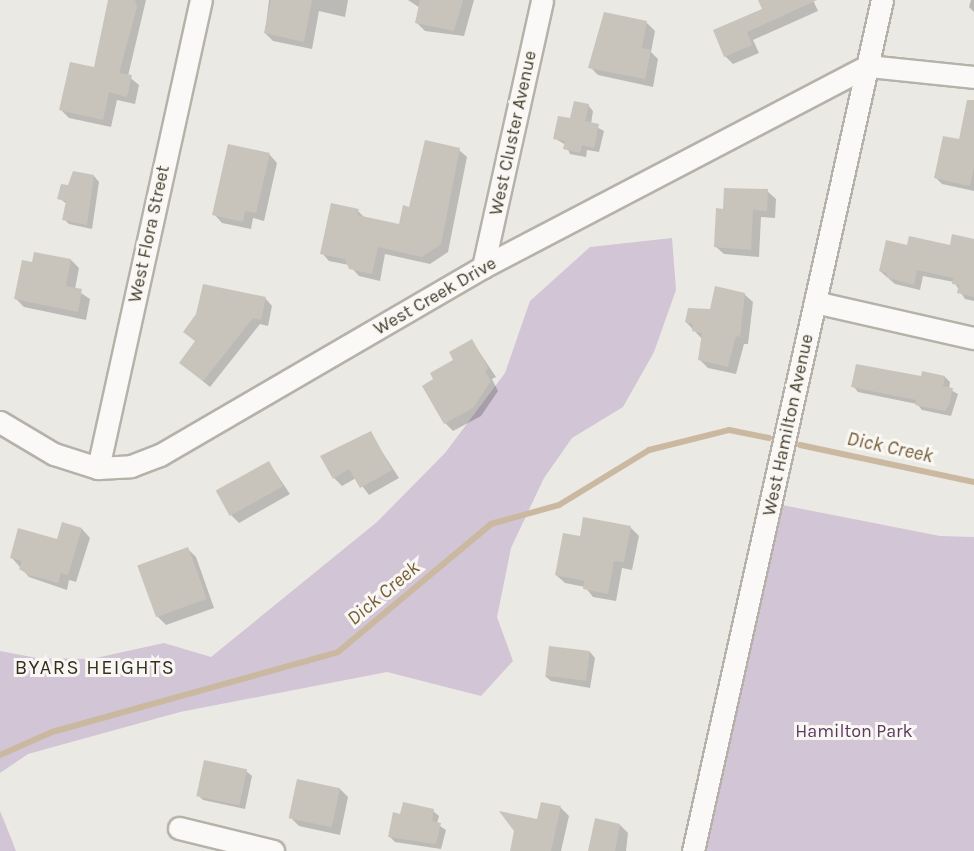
<!DOCTYPE html>
<style>
body{margin:0}
#map{position:relative;width:974px;height:851px;overflow:hidden;background:#ebe9e4;font-family:Karla,sans-serif}
div>[style]{position:absolute}
[style*='--x']{left:calc(var(--x)*1px);top:calc(var(--y)*1px);width:calc(var(--w)*1px);rotate:calc(var(--a)*1deg)}
.green>*{inset:0;background:#d2c5d5}
.shadow>*{inset:0;background:#0003}
.stream>*{height:6px;margin:-3px;padding:0 3px;transform-origin:3px;border-radius:3px;background:#cab9a0}
.building>*{inset:0;background:#c9c4bb;transform-origin:0 0}
.roads{filter:drop-shadow(2px 0 #b6b2a9) drop-shadow(-2px 0 #b6b2a9) drop-shadow(0 2px #b6b2a9) drop-shadow(0 -2px #b6b2a9)}
.minor>*{height:21px;margin:-10.5px;padding:0 10.5px;transform-origin:10.5px;border-radius:10.5px;background:#faf9f7}
span{translate:-50% -50%;white-space:nowrap;text-align:center;line-height:1.15;-webkit-text-stroke:6px #f9f7f4;paint-order:stroke}
.street-label{font-size:18px;color:#443d2c}
.park-label{font-size:18px;color:#5b395f}
.water-label{font-size:20px;color:#775e37;font-style:italic}
.neighbourhood-label{font-size:20px;color:#352f1e;letter-spacing:1.5px}
</style>
<div id="map">
<div class="green">
<i style="clip-path:polygon(672px 238px,676px 290px,654px 352px,623px 407px,572px 438px,544px 478px,511px 548px,497px 617px,513px 661px,481px 696px,387px 672px,180px 712px,28px 754px,0 773px,0 651px,37px 658px,91px 659px,164px 643px,211px 657px,377px 522px,445px 453px,505px 373px,530px 301px,590px 247px)"></i>
<i style="clip-path:polygon(782px 505px,940px 536px,974px 537px,974px 851px,706px 851px)"></i>
<i style="clip-path:polygon(0 811px,11px 838px,16px 851px,0 851px)"></i>
</div>
<div class="shadow">
<i style="clip-path:polygon(110px 0,146px 0,128px 76px,139px 85px,135px 104px,117px 100px,111px 127px,69px 118px,61px 110px,96px 69px)"></i>
<i style="clip-path:polygon(269px 0,348px 0,345px 17px,319px 11px,312px 49px,273px 41px,265px 33px)"></i>
<i style="clip-path:polygon(408px 0,474px 0,464px 36px,425px 31px,417px 23px,420px 8px)"></i>
<i style="clip-path:polygon(759px 0,813px 0,818px 11px,753px 40px,759px 53px,733px 64px,725px 56px,764px 10px)"></i>
<i style="clip-path:polygon(971px 0,974px 0,974px 12px,969px 7px)"></i>
<i style="clip-path:polygon(647px 23px,655px 31px,651px 52px,658px 59px,653px 87px,598px 75px,590px 67px)"></i>
<i style="clip-path:polygon(588px 105px,593px 111px,591px 124px,604px 131px,599px 152px,587px 150px,586px 157px,570px 154px,566px 145px,554px 138px)"></i>
<i style="clip-path:polygon(974px 126px,974px 191px,942px 184px,935px 177px)"></i>
<i style="clip-path:polygon(459px 150px,467px 157px,448px 252px,430px 264px,385px 254px,380px 281px,359px 276px,349px 265px,329px 261px,322px 253px,358px 211px,365px 218px,400px 225px)"></i>
<i style="clip-path:polygon(269px 154px,277px 163px,264px 221px,253px 218px,251px 229px,222px 223px,214px 214px)"></i>
<i style="clip-path:polygon(94px 176px,99px 182px,92px 229px,69px 224px,64px 219px,67px 204px,59px 198px,69px 187px)"></i>
<i style="clip-path:polygon(767px 191px,776px 199px,775px 218px,761px 217px,759px 257px,724px 254px,715px 246px,724px 210px)"></i>
<i style="clip-path:polygon(974px 240px,974px 301px,965px 299px,954px 282px,923px 276px,920px 290px,895px 284px,880px 271px,908px 247px,951px 247px)"></i>
<i style="clip-path:polygon(71px 260px,79px 268px,75px 289px,90px 299px,86px 320px,24px 307px,16px 299px,33px 264px)"></i>
<i style="clip-path:polygon(744px 294px,753px 302px,748px 344px,744px 344px,736px 374px,708px 368px,700px 360px,703px 340px,686px 322px)"></i>
<i style="clip-path:polygon(265px 298px,272px 306px,268px 326px,260px 324px,210px 387px,188px 369px,196px 342px,185px 331px)"></i>
<i style="clip-path:polygon(472px 341px,496px 377px,492px 379px,498px 391px,481px 416px,453px 431px,445px 423px,435px 380px)"></i>
<i style="clip-path:polygon(945px 377px,950px 382px,949px 389px,958px 394px,951px 416px,922px 410px,917px 404px,858px 392px,853px 386px)"></i>
<i style="clip-path:polygon(370px 433px,399px 478px,369px 495px,356px 478px,342px 486px,334px 478px)"></i>
<i style="clip-path:polygon(269px 463px,290px 494px,239px 523px,231px 515px)"></i>
<i style="clip-path:polygon(585px 519px,631px 528px,639px 536px,632px 570px,622px 568px,616px 601px,593px 597px,585px 587px,565px 583px,556px 575px,581px 538px)"></i>
<i style="clip-path:polygon(63px 524px,82px 529px,90px 538px,76px 582px,69px 580px,67px 590px,29px 577px,11px 557px,58px 541px)"></i>
<i style="clip-path:polygon(188px 549px,196px 557px,214px 608px,166px 625px,158px 617px,158px 560px)"></i>
<i style="clip-path:polygon(590px 652px,595px 658px,590px 688px,551px 681px,545px 676px)"></i>
<i style="clip-path:polygon(246px 771px,252px 776px,245px 809px,203px 800px,198px 795px)"></i>
<i style="clip-path:polygon(340px 789px,348px 797px,340px 835px,299px 826px,291px 818px)"></i>
<i style="clip-path:polygon(542px 804px,561px 808px,569px 816px,561px 851px,512px 851px,538px 821px)"></i>
<i style="clip-path:polygon(433px 811px,439px 816px,437px 824px,446px 830px,441px 849px,395px 842px,389px 836px,401px 815px)"></i>
<i style="clip-path:polygon(620px 825px,628px 833px,626px 851px,589px 851px)"></i>
</div>
<div class="stream">
<i style="--x:800;--y:445;--w:178;--a:12"></i>
<i style="--x:0;--y:755;--w:57;--a:-23.9"></i>
<i style="--x:52;--y:732;--w:297;--a:-15.6"></i>
<i style="--x:338;--y:652;--w:199;--a:-39.9"></i>
<i style="--x:491;--y:524;--w:71;--a:-15.6"></i>
<i style="--x:559;--y:505;--w:105;--a:-31.4"></i>
<i style="--x:649;--y:450;--w:82;--a:-14"></i>
<i style="--x:729;--y:430;--w:41;--a:11.3"></i>
</div>
<div class="building">
<i style="clip-path:polygon(108px 0,135px 0,137px 7px,119px 73px,132px 75px,127px 97px,109px 92px,103px 120px,59px 110px,70px 62px,94px 67px)"></i>
<i style="clip-path:polygon(271px 0,312px 0,304px 42px,264px 33px)"></i>
<i style="clip-path:polygon(420px 0,463px 0,454px 31px,415px 23px)"></i>
<i style="clip-path:polygon(758px 0,817px 0,747px 32px,752px 45px,724px 57px,713px 30px,762px 9px)"></i>
<i style="clip-path:polygon(604px 12px,647px 21px,642px 48px,651px 50px,645px 79px,588px 68px)"></i>
<i style="clip-path:polygon(967px 100px,974px 100px,974px 167px,970px 186px,934px 178px,943px 136px,959px 139px)"></i>
<i style="clip-path:polygon(574px 101px,589px 104px,585px 121px,599px 124px,594px 148px,582px 145px,580px 153px,563px 149px,565px 141px,553px 139px,558px 116px,570px 118px)"></i>
<i style="clip-path:polygon(425px 140px,460px 148px,441px 244px,422px 257px,378px 247px,372px 274px,349px 269px,345px 259px,320px 254px,331px 203px,359px 209px,357px 215px,399px 224px,403px 205px,409px 207px)"></i>
<i style="clip-path:polygon(228px 144px,270px 153px,256px 213px,245px 211px,243px 222px,212px 215px)"></i>
<i style="clip-path:polygon(73px 171px,94px 175px,87px 225px,62px 220px,66px 201px,57px 199px,61px 184px,68px 185px)"></i>
<i style="clip-path:polygon(724px 188px,768px 189px,767px 211px,753px 210px,751px 250px,714px 247px,716px 208px,723px 209px)"></i>
<i style="clip-path:polygon(952px 234px,974px 239px,974px 297px,957px 293px,959px 285px,952px 284px,953px 278px,917px 270px,914px 285px,886px 277px,887px 273px,879px 271px,886px 240px,907px 245px,909px 236px,950px 245px)"></i>
<i style="clip-path:polygon(34px 252px,71px 259px,66px 286px,82px 289px,78px 312px,14px 299px,22px 260px,32px 262px)"></i>
<i style="clip-path:polygon(203px 284px,266px 297px,261px 320px,253px 318px,203px 381px,179px 363px,195px 341px,183px 332px,196px 314px)"></i>
<i style="clip-path:polygon(715px 286px,745px 293px,740px 337px,736px 336px,728px 367px,698px 360px,702px 333px,692px 331px,693px 324px,685px 322px,688px 308px,710px 309px)"></i>
<i style="clip-path:polygon(472px 339px,488px 368px,485px 371px,491px 381px,473px 408px,444px 424px,422px 386px,433px 379px,430px 373px,453px 360px,449px 352px)"></i>
<i style="clip-path:polygon(856px 364px,921px 376px,922px 371px,945px 376px,943px 386px,953px 388px,949px 405px,945px 411px,915px 405px,916px 400px,851px 387px)"></i>
<i style="clip-path:polygon(371px 431px,392px 470px,360px 488px,349px 469px,333px 479px,320px 456px)"></i>
<i style="left:269px;top:461px;width:29px;height:61px;rotate:61deg"></i>
<i style="clip-path:polygon(583px 517px,631px 526px,624px 562px,614px 561px,608px 594px,583px 589px,584px 581px,555px 575px,563px 533px,580px 536px)"></i>
<i style="clip-path:polygon(62px 522px,82px 528px,68px 575px,61px 573px,58px 583px,29px 575px,19px 569px,22px 561px,10px 558px,18px 528px,57px 539px)"></i>
<i style="left:188px;top:547px;width:55px;height:54px;rotate:70deg"></i>
<i style="left:549px;top:646px;width:41px;height:30px;rotate:7deg"></i>
<i style="left:204px;top:760px;width:44px;height:37px;rotate:12deg"></i>
<i style="left:297px;top:779px;width:44px;height:40px;rotate:12deg"></i>
<i style="clip-path:polygon(403px 802px,434px 809px,432px 821px,441px 823px,436px 844px,388px 837px,393px 812px,400px 814px)"></i>
<i style="clip-path:polygon(541px 802px,561px 806px,551px 851px,510px 851px,514px 831px,499px 811px,537px 819px)"></i>
<i style="clip-path:polygon(595px 818px,620px 824px,615px 851px,588px 851px)"></i>
</div>
<div class="roads">
<div class="minor">
<i style="--x:483;--y:267;--w:273;--a:-77.5"></i>
<i style="--x:815;--y:302;--w:163;--a:12.8"></i>
<i style="--x:0;--y:422;--w:63;--a:30.7"></i>
<i style="--x:54;--y:454;--w:46;--a:17.7"></i>
<i style="--x:98;--y:468;--w:33;--a:-3"></i>
<i style="--x:131;--y:466;--w:31;--a:-21"></i>
<i style="--x:160;--y:455;--w:374;--a:-30.2"></i>
<i style="--x:483;--y:267;--w:434;--a:-27.6"></i>
<i style="--x:868;--y:66;--w:107;--a:5.9"></i>
<i style="--x:98;--y:468;--w:479;--a:-77.6"></i>
<i style="--x:179;--y:828;--w:97;--a:13.7"></i>
<i style="--x:693;--y:851;--w:872;--a:-77.48"></i>
</div>
</div>
<div class="street-label">
<span style="left:513px;top:133px;rotate:-78deg">West Cluster Avenue</span>
<span style="left:149px;top:234px;rotate:-78deg">West Flora Street</span>
<span style="left:435px;top:296px;rotate:-30deg">West Creek Drive</span>
<span style="left:788px;top:425px;rotate:-78deg">West Hamilton Avenue</span>
</div>
<div class="park-label">
<span style="left:854px;top:731px">Hamilton Park</span>
</div>
<div class="water-label">
<span style="left:890px;top:447px;rotate:12deg">Dick Creek</span>
<span style="left:383px;top:593px;rotate:-40deg">Dick Creek</span>
</div>
<div class="neighbourhood-label">
<span style="left:95px;top:667px">BYARS HEIGHTS</span>
</div>
</div>
